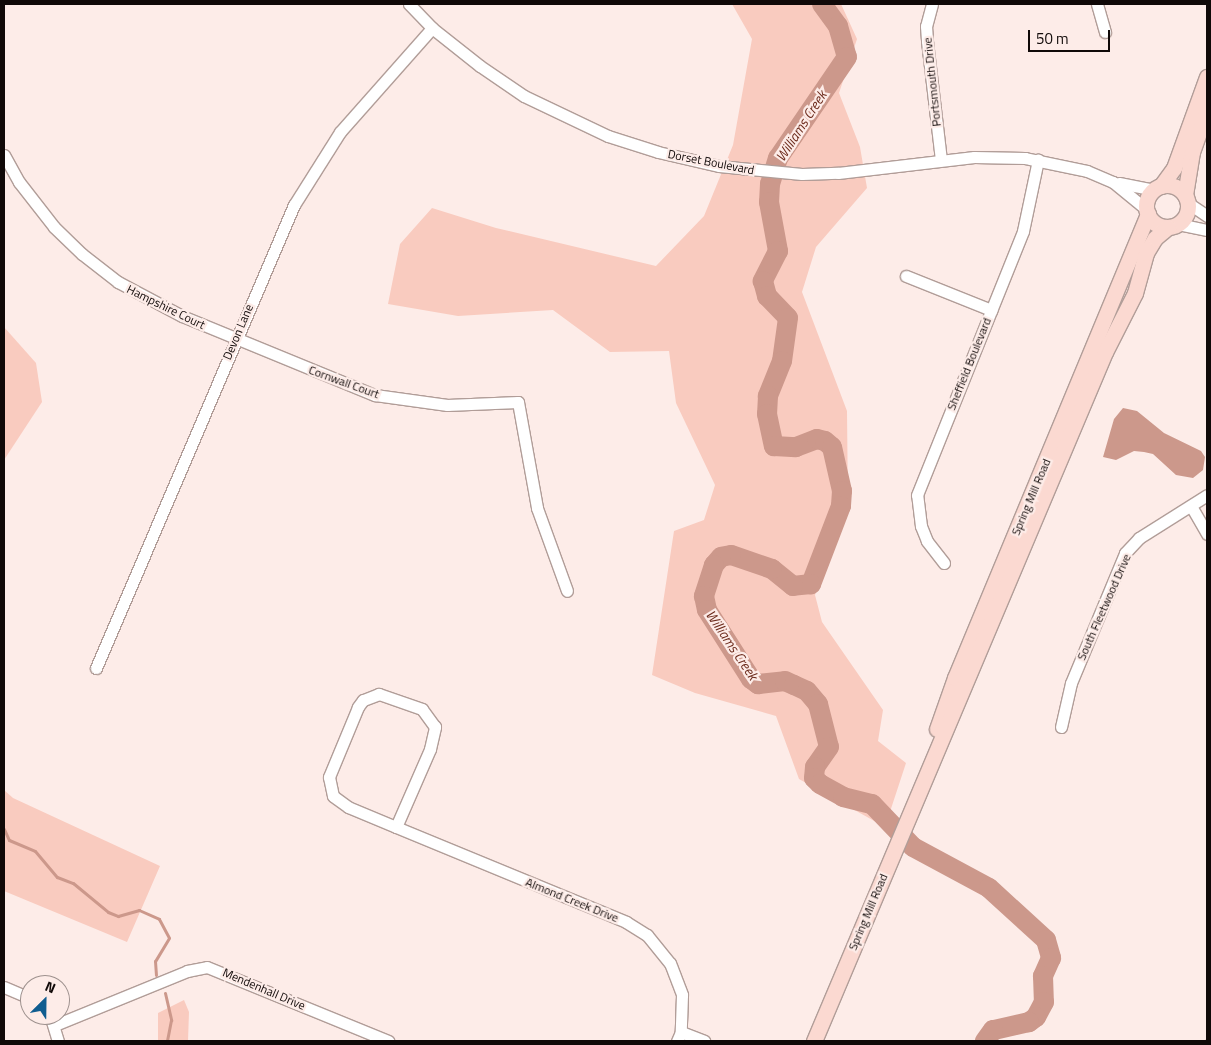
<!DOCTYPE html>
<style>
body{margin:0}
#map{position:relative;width:1211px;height:1045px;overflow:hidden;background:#fdece8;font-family:"Titillium Web",sans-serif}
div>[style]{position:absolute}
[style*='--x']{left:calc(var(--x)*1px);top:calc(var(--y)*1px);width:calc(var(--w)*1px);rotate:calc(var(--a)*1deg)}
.green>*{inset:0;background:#f9cbbf}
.water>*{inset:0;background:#cc988b}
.stream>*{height:3px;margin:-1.5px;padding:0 1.5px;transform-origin:1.5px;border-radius:1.5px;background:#cc988b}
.river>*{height:20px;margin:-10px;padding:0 10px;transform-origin:10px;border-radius:10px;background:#cc988b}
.roads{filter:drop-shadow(1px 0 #b19d98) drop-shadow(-1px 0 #b19d98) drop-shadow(0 1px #b19d98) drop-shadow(0 -1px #b19d98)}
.street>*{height:11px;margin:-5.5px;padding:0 5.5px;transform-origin:5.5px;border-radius:5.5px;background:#fff}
.secondary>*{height:15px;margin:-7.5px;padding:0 7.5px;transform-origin:7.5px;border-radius:7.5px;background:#fbd9d1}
.secondary>.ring{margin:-7.5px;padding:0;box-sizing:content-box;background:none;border:15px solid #fbd9d1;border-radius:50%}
span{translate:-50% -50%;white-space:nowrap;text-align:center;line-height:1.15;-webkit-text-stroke:4.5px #fdece8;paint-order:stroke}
.street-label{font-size:12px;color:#100908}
.water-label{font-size:14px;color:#6c2b1c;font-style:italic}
.frame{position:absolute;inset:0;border:5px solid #100908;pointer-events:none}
.north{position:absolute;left:20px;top:975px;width:50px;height:50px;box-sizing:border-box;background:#fdece8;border:1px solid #9e918e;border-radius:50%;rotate:23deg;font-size:14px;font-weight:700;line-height:20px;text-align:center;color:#100908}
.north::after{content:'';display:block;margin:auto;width:18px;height:22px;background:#105d90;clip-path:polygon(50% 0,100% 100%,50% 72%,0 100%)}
.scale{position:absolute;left:1028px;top:30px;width:82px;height:22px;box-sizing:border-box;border:2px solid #100908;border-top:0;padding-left:6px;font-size:15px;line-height:18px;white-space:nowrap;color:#100908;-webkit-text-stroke:4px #fdece8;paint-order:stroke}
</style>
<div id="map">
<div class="green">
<i style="clip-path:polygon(732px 4px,841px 4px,857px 39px,839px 93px,860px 147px,867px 188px,816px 247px,802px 292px,847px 411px,848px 507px,815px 595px,822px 622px,883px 710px,878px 741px,906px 763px,885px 827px,799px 779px,776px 716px,695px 693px,652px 675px,674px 531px,704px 520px,715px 485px,676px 403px,669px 351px,610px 352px,553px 310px,458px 316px,388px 304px,400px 244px,432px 208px,496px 228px,656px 266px,704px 216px,733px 145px,752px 39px)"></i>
<i style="clip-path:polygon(4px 327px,36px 363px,42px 402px,4px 460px)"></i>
<i style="clip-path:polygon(4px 790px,13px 798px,160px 866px,127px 942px,4px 891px)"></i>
<i style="clip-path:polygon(184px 1000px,189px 1012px,188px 1041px,158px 1041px,158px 1013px)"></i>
</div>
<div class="water">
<i style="clip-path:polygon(1123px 408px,1137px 411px,1164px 433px,1201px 451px,1205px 457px,1203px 470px,1193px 478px,1176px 475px,1153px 454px,1144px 452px,1134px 451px,1116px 460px,1103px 457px,1114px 419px)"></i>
</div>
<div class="stream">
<i style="--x:4;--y:829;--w:12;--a:66"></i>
<i style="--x:9;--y:840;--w:28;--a:23"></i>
<i style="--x:35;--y:851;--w:34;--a:50"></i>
<i style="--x:57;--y:877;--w:17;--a:21"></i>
<i style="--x:73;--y:883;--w:45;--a:39.6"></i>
<i style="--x:108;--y:912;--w:11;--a:22"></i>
<i style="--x:118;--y:916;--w:22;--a:-16"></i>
<i style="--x:139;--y:910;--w:22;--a:24"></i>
<i style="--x:159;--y:919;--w:21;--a:62"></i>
<i style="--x:169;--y:938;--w:27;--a:121"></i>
<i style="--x:155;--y:961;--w:14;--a:86"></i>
<i style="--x:165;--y:993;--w:28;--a:77"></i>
<i style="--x:171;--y:1020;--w:21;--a:101"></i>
<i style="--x:1206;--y:1041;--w:2;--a:-63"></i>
</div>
<div class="river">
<i style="--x:822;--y:4;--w:27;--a:54"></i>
<i style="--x:838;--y:26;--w:32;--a:74"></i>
<i style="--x:847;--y:57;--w:122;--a:124.3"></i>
<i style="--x:778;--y:158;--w:27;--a:107"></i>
<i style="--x:770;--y:184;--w:18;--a:93"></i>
<i style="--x:769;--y:202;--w:50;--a:79.6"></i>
<i style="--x:778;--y:251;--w:34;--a:117"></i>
<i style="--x:763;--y:281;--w:16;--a:75"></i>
<i style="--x:767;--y:296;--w:30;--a:46"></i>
<i style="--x:788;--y:318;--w:43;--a:97.9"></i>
<i style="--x:782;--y:361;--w:38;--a:112"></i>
<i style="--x:768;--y:396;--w:18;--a:93"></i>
<i style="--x:767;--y:414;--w:33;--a:78"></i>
<i style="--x:774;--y:446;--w:22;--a:3"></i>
<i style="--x:796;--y:447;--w:22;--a:-21"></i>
<i style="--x:817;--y:439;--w:8;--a:14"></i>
<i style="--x:825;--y:441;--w:9;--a:41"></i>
<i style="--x:832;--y:447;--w:45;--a:77.2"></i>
<i style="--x:842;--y:491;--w:15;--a:94"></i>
<i style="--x:841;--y:506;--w:84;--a:111"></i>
<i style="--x:811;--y:584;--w:18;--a:174"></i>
<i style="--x:793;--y:586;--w:27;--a:-141"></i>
<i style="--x:772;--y:569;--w:43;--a:-161.1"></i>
<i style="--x:731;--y:555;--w:10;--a:169"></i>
<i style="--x:721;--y:557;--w:11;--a:131"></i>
<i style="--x:714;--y:565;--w:33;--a:108"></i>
<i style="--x:704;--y:596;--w:14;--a:78"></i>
<i style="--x:707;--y:610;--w:82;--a:57.5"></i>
<i style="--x:751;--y:679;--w:9;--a:36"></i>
<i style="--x:758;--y:684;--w:27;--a:-6"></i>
<i style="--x:785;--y:681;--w:10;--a:24"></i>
<i style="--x:794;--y:685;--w:14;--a:25"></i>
<i style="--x:807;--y:691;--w:17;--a:50"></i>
<i style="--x:818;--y:704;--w:44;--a:75.7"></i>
<i style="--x:829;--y:747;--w:24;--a:125"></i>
<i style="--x:815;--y:767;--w:11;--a:95"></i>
<i style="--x:814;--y:778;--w:8;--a:45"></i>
<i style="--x:820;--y:784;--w:26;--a:29"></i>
<i style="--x:843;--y:797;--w:30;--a:14"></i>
<i style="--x:872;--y:804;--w:59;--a:46.4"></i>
<i style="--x:913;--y:847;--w:86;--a:28.3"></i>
<i style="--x:989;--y:888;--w:77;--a:42.4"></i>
<i style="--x:1046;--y:940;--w:19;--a:74"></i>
<i style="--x:1051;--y:958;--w:20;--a:114"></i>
<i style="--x:1043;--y:976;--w:26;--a:88"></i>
<i style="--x:1044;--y:1002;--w:17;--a:118"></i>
<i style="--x:1036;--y:1017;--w:9;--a:144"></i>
<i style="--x:1029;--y:1022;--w:37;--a:167"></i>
<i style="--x:993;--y:1030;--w:14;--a:126"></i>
</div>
<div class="roads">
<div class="street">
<i style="--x:409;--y:4;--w:33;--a:46"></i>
<i style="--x:432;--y:28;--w:61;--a:38.4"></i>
<i style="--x:480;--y:66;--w:53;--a:34.3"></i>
<i style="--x:524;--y:96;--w:93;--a:25.5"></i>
<i style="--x:608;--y:136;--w:52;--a:17.7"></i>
<i style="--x:658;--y:152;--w:63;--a:12.9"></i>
<i style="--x:719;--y:166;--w:83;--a:5.5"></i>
<i style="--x:802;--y:174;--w:36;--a:-2"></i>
<i style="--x:838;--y:173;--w:137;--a:-6.7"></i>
<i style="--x:974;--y:157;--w:51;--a:1.1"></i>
<i style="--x:1025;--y:158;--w:63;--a:11.8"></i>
<i style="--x:1087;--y:171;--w:28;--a:23"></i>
<i style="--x:1113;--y:182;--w:43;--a:39.3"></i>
<i style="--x:932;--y:4;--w:23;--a:105"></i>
<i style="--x:926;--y:26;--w:15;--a:86"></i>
<i style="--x:927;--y:41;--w:120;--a:83.3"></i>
<i style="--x:1097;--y:4;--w:29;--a:74"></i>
<i style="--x:4;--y:155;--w:31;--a:61"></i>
<i style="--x:19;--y:182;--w:57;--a:52.1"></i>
<i style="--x:54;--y:227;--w:39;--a:44"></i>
<i style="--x:82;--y:254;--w:46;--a:37.9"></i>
<i style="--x:118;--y:282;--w:72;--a:28"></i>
<i style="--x:182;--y:316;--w:209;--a:22.3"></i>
<i style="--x:375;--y:395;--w:73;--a:7.9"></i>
<i style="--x:447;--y:405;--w:71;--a:-2.4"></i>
<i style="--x:518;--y:402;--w:108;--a:79.8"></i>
<i style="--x:537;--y:508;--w:88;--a:70.1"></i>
<i style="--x:1119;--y:183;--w:36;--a:11"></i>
<i style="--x:1188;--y:203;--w:23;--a:34"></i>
<i style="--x:1178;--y:224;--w:30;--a:12"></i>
<i style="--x:906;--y:276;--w:92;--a:21.8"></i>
<i style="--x:1191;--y:506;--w:32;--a:60"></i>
<i style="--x:944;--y:563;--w:28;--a:-128"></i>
<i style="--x:927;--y:541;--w:16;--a:-112"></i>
<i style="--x:921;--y:526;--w:31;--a:-97"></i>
<i style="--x:917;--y:495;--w:284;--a:-68.1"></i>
<i style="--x:1023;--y:231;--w:73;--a:-78.1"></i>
<i style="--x:96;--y:668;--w:504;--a:-66.85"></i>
<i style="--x:294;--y:205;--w:86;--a:-57.8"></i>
<i style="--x:340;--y:132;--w:139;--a:-48.5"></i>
<i style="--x:1061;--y:727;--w:45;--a:-77.2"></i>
<i style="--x:1071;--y:683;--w:141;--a:-67.4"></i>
<i style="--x:1125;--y:553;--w:21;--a:-47"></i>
<i style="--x:1139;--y:538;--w:80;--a:-32.3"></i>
<i style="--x:396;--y:827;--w:85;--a:-66.4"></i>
<i style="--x:430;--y:749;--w:23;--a:-77"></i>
<i style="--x:435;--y:727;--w:22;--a:-126"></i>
<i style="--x:422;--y:709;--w:46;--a:-160.8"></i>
<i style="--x:379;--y:694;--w:17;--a:159"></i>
<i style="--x:363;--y:700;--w:9;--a:126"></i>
<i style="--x:358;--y:707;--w:76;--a:112.5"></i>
<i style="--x:329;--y:777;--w:19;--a:78"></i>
<i style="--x:333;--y:796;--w:19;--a:36"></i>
<i style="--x:348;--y:807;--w:52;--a:22.6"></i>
<i style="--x:396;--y:827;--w:249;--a:22.4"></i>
<i style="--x:626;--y:922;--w:25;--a:32"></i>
<i style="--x:647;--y:935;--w:36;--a:51"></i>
<i style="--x:670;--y:963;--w:34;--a:69"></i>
<i style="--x:682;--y:995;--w:37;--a:92"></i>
<i style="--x:681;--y:1032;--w:10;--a:114"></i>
<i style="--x:4;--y:987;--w:28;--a:23"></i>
<i style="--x:50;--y:1015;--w:27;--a:73"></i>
<i style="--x:55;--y:1025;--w:143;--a:-22.2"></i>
<i style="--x:187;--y:971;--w:20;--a:-11"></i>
<i style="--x:207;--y:967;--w:196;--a:22.2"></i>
<i style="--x:681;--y:1032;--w:25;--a:21"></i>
</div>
<div class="secondary">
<i class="ring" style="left:1146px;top:185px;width:27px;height:27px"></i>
<i style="--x:1161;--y:186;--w:22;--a:-54"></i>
<i style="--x:1174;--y:168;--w:97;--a:-70.1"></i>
<i style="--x:1185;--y:195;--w:44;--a:-80.8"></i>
<i style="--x:1192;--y:152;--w:45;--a:-70.3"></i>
<i style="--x:937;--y:729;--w:54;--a:-70.6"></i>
<i style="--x:955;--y:678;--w:503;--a:-67.42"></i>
<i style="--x:814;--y:1041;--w:748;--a:-67.1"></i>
<i style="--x:1105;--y:352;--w:66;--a:-63"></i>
<i style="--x:1135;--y:293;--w:41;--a:-74.6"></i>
<i style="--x:1146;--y:253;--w:17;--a:-59"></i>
<i style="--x:1155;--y:238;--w:17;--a:-40"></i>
</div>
</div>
<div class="street-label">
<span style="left:932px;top:82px;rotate:-96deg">Portsmouth Drive</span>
<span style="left:711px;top:162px;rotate:11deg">Dorset Boulevard</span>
<span style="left:166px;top:307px;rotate:26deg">Hampshire Court</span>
<span style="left:238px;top:332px;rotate:-67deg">Devon Lane</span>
<span style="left:969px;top:364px;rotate:-68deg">Sheffield Boulevard</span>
<span style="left:344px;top:382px;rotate:20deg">Cornwall Court</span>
<span style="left:1031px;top:497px;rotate:-67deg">Spring Mill Road</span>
<span style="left:1104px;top:607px;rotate:-66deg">South Fleetwood Drive</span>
<span style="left:572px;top:900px;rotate:22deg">Almond Creek Drive</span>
<span style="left:868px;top:912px;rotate:-67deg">Spring Mill Road</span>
<span style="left:264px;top:989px;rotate:23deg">Mendenhall Drive</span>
</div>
<div class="water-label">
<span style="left:801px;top:126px;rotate:-57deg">Williams Creek</span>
<span style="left:732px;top:645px;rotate:56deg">Williams Creek</span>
</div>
<div class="frame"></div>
<div class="north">N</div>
<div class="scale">50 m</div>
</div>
